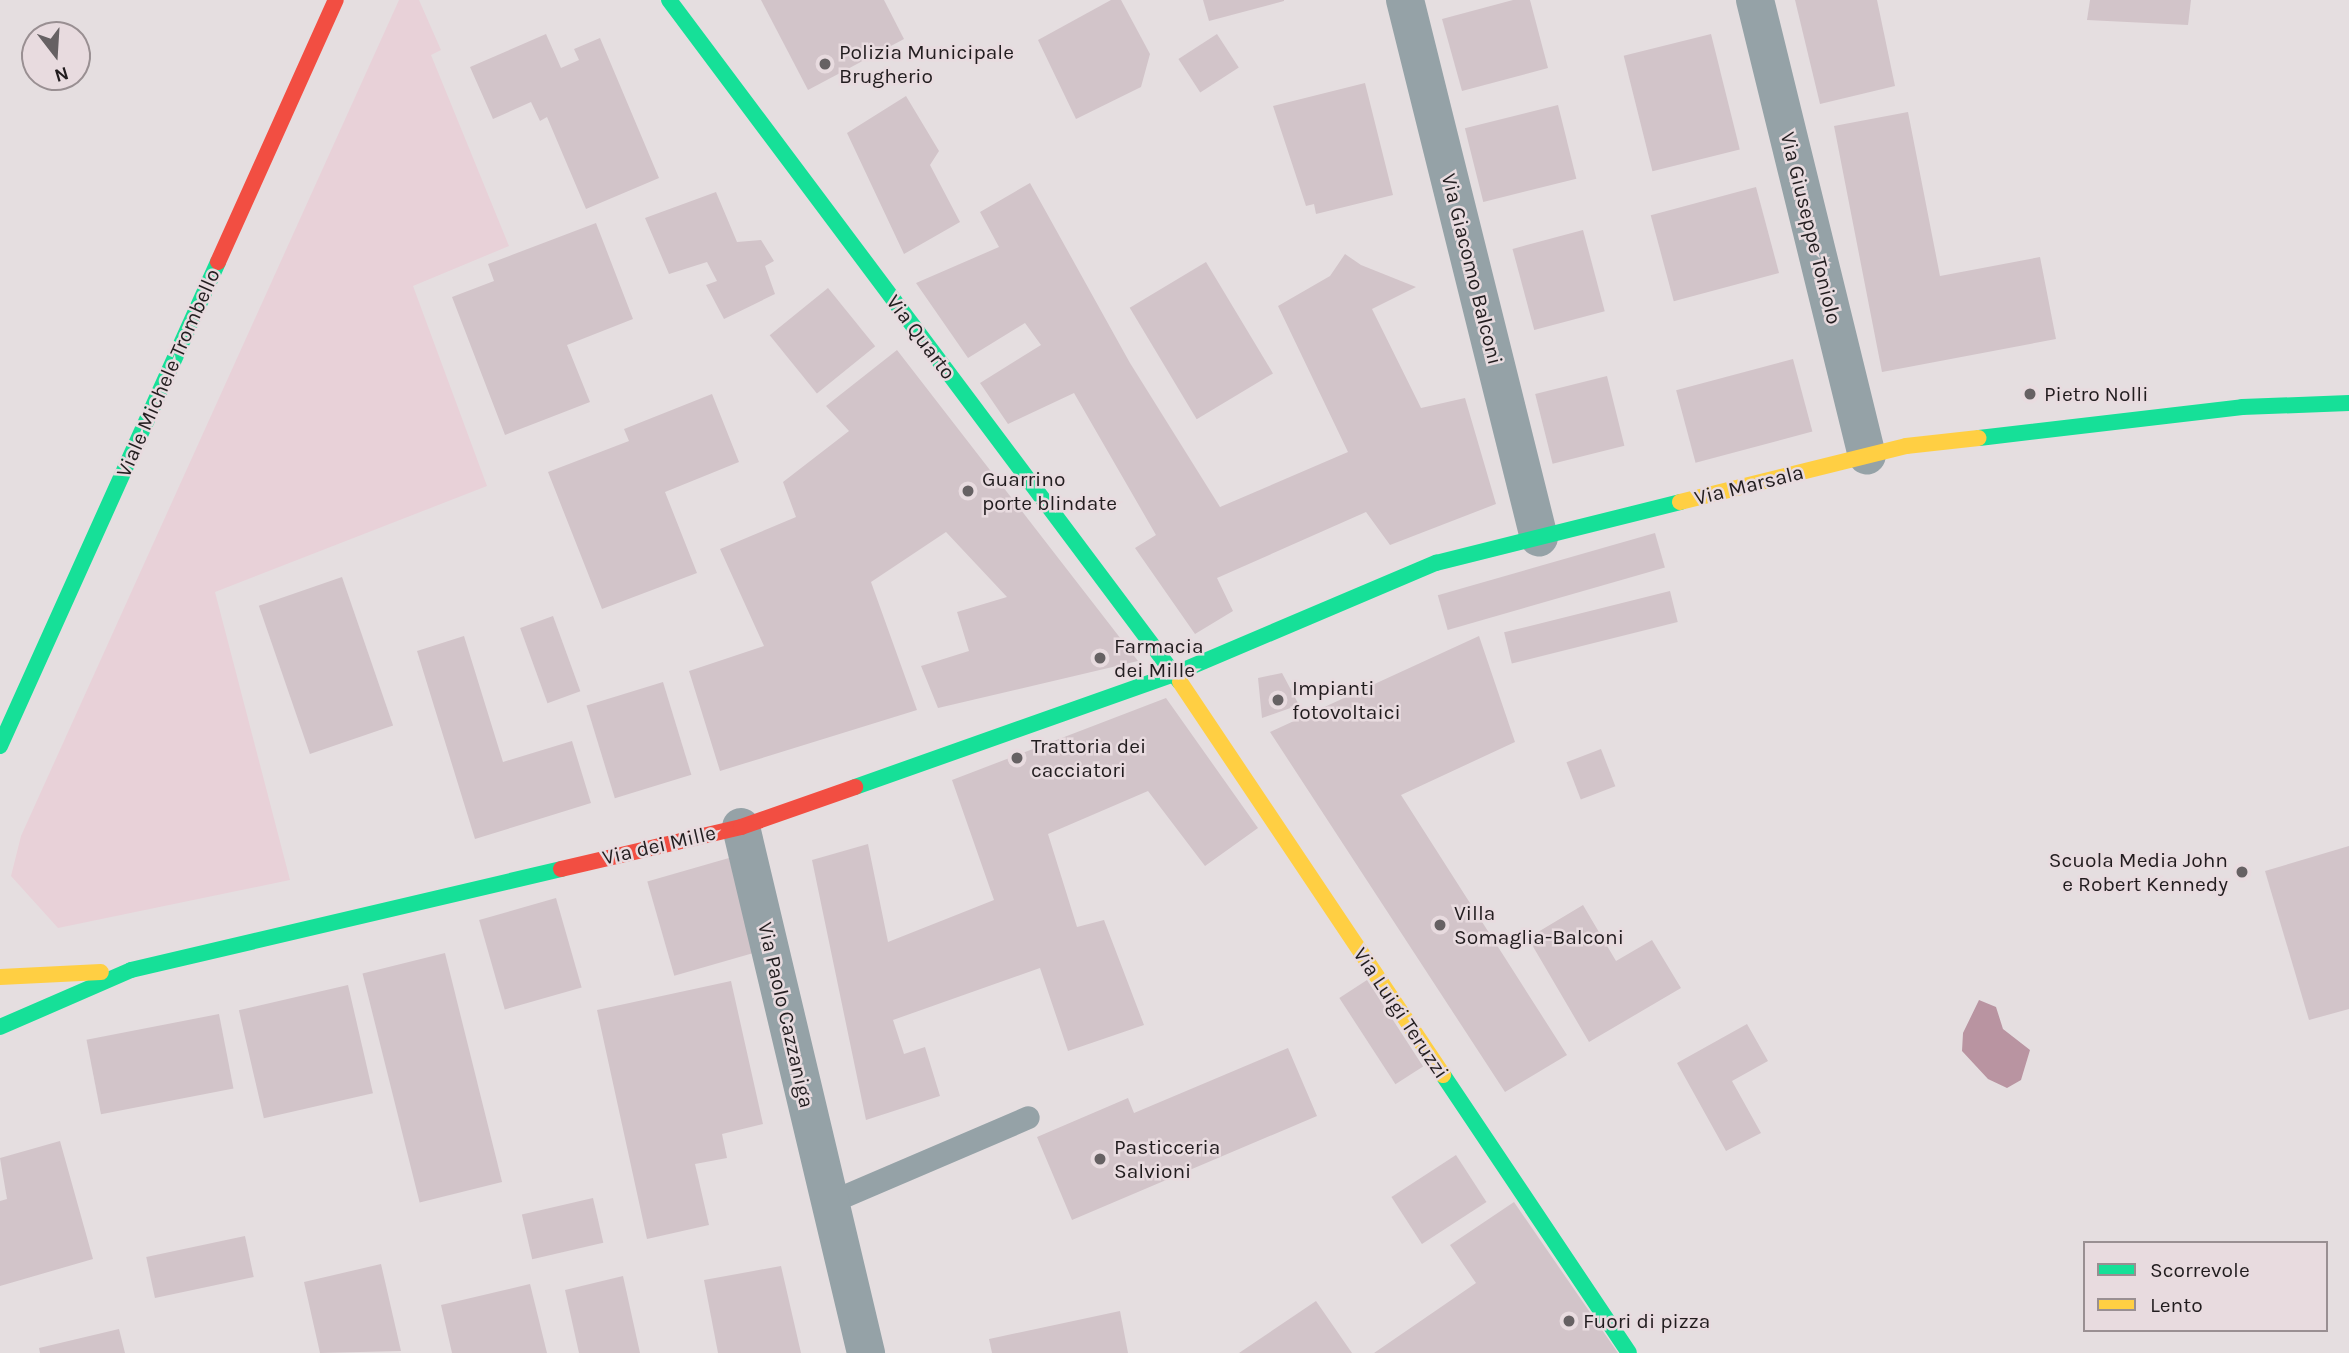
<!DOCTYPE html>
<style>
body{margin:0}
#map{position:relative;width:2349px;height:1353px;overflow:hidden;background:#e5dee0;font-family:Karla,sans-serif}
div>[style]{position:absolute}
[style*='--x']{left:calc(var(--x)*1px);top:calc(var(--y)*1px);width:calc(var(--w)*1px);rotate:calc(var(--a)*1deg)}
.green>*{inset:0;background:#e8d1d8}
.water>*{inset:0;background:#b994a1}
.building>*{inset:0;background:#d2c4c9;transform-origin:0 0}
.lane>*{height:23px;margin:-11.5px;padding:0 11.5px;transform-origin:11.5px;border-radius:11.5px;background:#95a2a7}
.street>*{height:38px;margin:-19px;padding:0 19px;transform-origin:19px;border-radius:19px;background:#95a2a7}
.fast>*{height:16px;margin:-8px;padding:0 8px;transform-origin:8px;border-radius:8px;background:#16e098}
.slow>*{height:16px;margin:-8px;padding:0 8px;transform-origin:8px;border-radius:8px;background:#ffcf43}
.jam>*{height:16px;margin:-8px;padding:0 8px;transform-origin:8px;border-radius:8px;background:#f24e42}
.dots>*{width:19px;height:19px;translate:-50% -50%;box-sizing:border-box;border:4px solid #e8dbdf;border-radius:50%}
span{translate:-50% -50%;white-space:nowrap;text-align:center;line-height:1.15;-webkit-text-stroke:5px #e8dbdf;paint-order:stroke}
.poi-label{font-size:21px;color:#221d1f}
.left{translate:0 -50%;text-align:left}
.right{translate:-100% -50%;text-align:right}
.street-label{font-size:21px;color:#221d1f}
.legend{position:absolute;left:2083px;top:1241px;width:245px;height:91px;box-sizing:border-box;background:#e8dbdf;border:2px solid #998f92;margin:0;padding:9px 12px;list-style:none;font-size:21px;color:#221d1f}
.legend li{display:flex;align-items:center;gap:14px;height:35px}
.legend b{width:35px;border:2px solid #998f92}
.north{position:absolute;left:21px;top:21px;width:70px;height:70px;box-sizing:border-box;background:#e8dbdf;border:2px solid #998f92;border-radius:50%;rotate:163deg;font-size:19px;font-weight:700;line-height:28px;text-align:center;color:#221d1f}
.north::after{content:'';display:block;margin:auto;width:24px;height:32px;background:#666163;clip-path:polygon(50% 0,100% 100%,50% 72%,0 100%)}
</style>
<div id="map">
<div class="green">
<i style="clip-path:polygon(399px 0,419px 0,441px 50px,431px 55px,509px 246px,413px 286px,487px 486px,215px 592px,290px 880px,58px 928px,11px 876px,21px 836px)"></i>
</div>
<div class="water">
<i style="clip-path:polygon(1979px 1000px,1996px 1007px,2003px 1029px,2030px 1050px,2021px 1080px,2007px 1088px,1988px 1079px,1962px 1051px,1963px 1033px)"></i>
</div>
<div class="building">
<i style="clip-path:polygon(761px 0,884px 0,904px 39px,808px 90px)"></i>
<i style="clip-path:polygon(1111px 0,1121px 0,1150px 54px,1141px 87px,1076px 119px,1038px 40px)"></i>
<i style="clip-path:polygon(1203px 0,1284px 0,1284px 1px,1209px 21px)"></i>
<i style="clip-path:polygon(1513px 0,1530px 0,1548px 68px,1462px 91px,1442px 19px)"></i>
<i style="clip-path:polygon(1795px 0,1877px 0,1895px 86px,1820px 104px)"></i>
<i style="clip-path:polygon(2090px 0,2191px 0,2188px 25px,2087px 20px)"></i>
<i style="clip-path:polygon(546px 34px,561px 68px,579px 60px,574px 49px,600px 38px,659px 178px,586px 209px,547px 117px,540px 121px,531px 102px,493px 119px,470px 67px)"></i>
<i style="left:1217px;top:34px;width:40px;height:46px;rotate:57deg"></i>
<i style="left:1711px;top:34px;width:119px;height:90px;rotate:76deg"></i>
<i style="clip-path:polygon(1365px 83px,1393px 195px,1316px 214px,1314px 204px,1306px 206px,1273px 106px)"></i>
<i style="clip-path:polygon(906px 96px,939px 151px,930px 165px,960px 222px,904px 254px,847px 133px)"></i>
<i style="left:1558px;top:105px;width:76px;height:96px;rotate:76deg"></i>
<i style="clip-path:polygon(1908px 112px,1940px 276px,2040px 257px,2056px 339px,1882px 372px,1834px 126px)"></i>
<i style="clip-path:polygon(1030px 183px,1130px 363px,1220px 507px,1348px 452px,1278px 306px,1330px 276px,1345px 254px,1361px 265px,1416px 287px,1372px 309px,1421px 408px,1465px 398px,1496px 504px,1390px 545px,1366px 512px,1217px 578px,1233px 611px,1195px 634px,1135px 548px,1156px 535px,1074px 393px,1008px 424px,980px 383px,1041px 345px,1025px 323px,968px 358px,916px 283px,999px 247px,980px 212px)"></i>
<i style="left:1756px;top:187px;width:89px;height:109px;rotate:75deg"></i>
<i style="clip-path:polygon(716px 192px,737px 242px,761px 240px,774px 261px,765px 266px,775px 294px,724px 319px,706px 285px,717px 281px,707px 262px,669px 274px,645px 218px)"></i>
<i style="clip-path:polygon(596px 223px,633px 319px,567px 345px,590px 402px,505px 435px,452px 297px,494px 281px,488px 264px)"></i>
<i style="left:1583px;top:230px;width:84px;height:73px;rotate:75deg"></i>
<i style="left:1206px;top:262px;width:130px;height:89px;rotate:59deg"></i>
<i style="left:828px;top:288px;width:75px;height:75px;rotate:51deg"></i>
<i style="clip-path:polygon(897px 350px,1138px 661px,938px 708px,921px 666px,969px 651px,957px 612px,1007px 597px,946px 532px,871px 582px,917px 710px,720px 771px,689px 671px,764px 646px,720px 549px,796px 517px,783px 482px,849px 431px,826px 406px)"></i>
<i style="left:1793px;top:359px;width:75px;height:121px;rotate:75deg"></i>
<i style="left:1607px;top:376px;width:72px;height:74px;rotate:76deg"></i>
<i style="clip-path:polygon(712px 394px,739px 462px,665px 492px,697px 573px,602px 609px,548px 472px,629px 441px,624px 429px)"></i>
<i style="left:1655px;top:533px;width:36px;height:226px;rotate:74deg"></i>
<i style="left:342px;top:577px;width:157px;height:88px;rotate:71deg"></i>
<i style="left:1670px;top:591px;width:32px;height:171px;rotate:76deg"></i>
<i style="left:553px;top:616px;width:80px;height:35px;rotate:70deg"></i>
<i style="clip-path:polygon(464px 636px,503px 762px,572px 741px,591px 803px,475px 839px,417px 651px)"></i>
<i style="clip-path:polygon(1479px 636px,1515px 742px,1401px 795px,1567px 1055px,1505px 1092px,1270px 732px)"></i>
<i style="clip-path:polygon(1282px 673px,1299px 705px,1262px 718px,1258px 678px)"></i>
<i style="left:663px;top:682px;width:97px;height:80px;rotate:73deg"></i>
<i style="clip-path:polygon(1166px 698px,1258px 828px,1205px 866px,1148px 791px,1048px 834px,1077px 927px,1104px 920px,1144px 1025px,1068px 1051px,1040px 968px,893px 1020px,904px 1054px,925px 1047px,940px 1096px,866px 1120px,812px 860px,868px 844px,888px 942px,994px 900px,952px 780px)"></i>
<i style="left:1601px;top:749px;width:40px;height:37px;rotate:69deg"></i>
<i style="clip-path:polygon(2349px 846px,2349px 1009px,2309px 1020px,2265px 871px)"></i>
<i style="left:729px;top:858px;width:98px;height:85px;rotate:74deg"></i>
<i style="left:556px;top:898px;width:93px;height:80px;rotate:74deg"></i>
<i style="clip-path:polygon(1583px 905px,1616px 961px,1652px 940px,1681px 988px,1589px 1042px,1528px 938px)"></i>
<i style="left:445px;top:953px;width:236px;height:85px;rotate:76deg"></i>
<i style="left:1367px;top:980px;width:103px;height:33px;rotate:57deg"></i>
<i style="clip-path:polygon(731px 981px,763px 1124px,722px 1134px,727px 1158px,695px 1164px,709px 1225px,647px 1239px,597px 1010px)"></i>
<i style="left:348px;top:985px;width:111px;height:112px;rotate:77deg"></i>
<i style="left:219px;top:1014px;width:76px;height:135px;rotate:79deg"></i>
<i style="clip-path:polygon(1747px 1024px,1768px 1061px,1732px 1081px,1761px 1133px,1726px 1151px,1677px 1063px)"></i>
<i style="clip-path:polygon(1288px 1048px,1317px 1116px,1072px 1220px,1037px 1137px,1128px 1098px,1134px 1113px)"></i>
<i style="clip-path:polygon(60px 1141px,93px 1259px,0 1286px,0 1201px,7px 1199px,0 1158px)"></i>
<i style="left:1456px;top:1155px;width:56px;height:77px;rotate:57deg"></i>
<i style="left:593px;top:1198px;width:46px;height:73px;rotate:77deg"></i>
<i style="clip-path:polygon(1514px 1202px,1618px 1353px,1374px 1353px,1476px 1283px,1450px 1245px)"></i>
<i style="left:245px;top:1236px;width:42px;height:101px;rotate:78deg"></i>
<i style="clip-path:polygon(381px 1264px,401px 1351px,320px 1353px,304px 1282px)"></i>
<i style="clip-path:polygon(781px 1266px,801px 1353px,718px 1353px,704px 1280px)"></i>
<i style="clip-path:polygon(623px 1276px,640px 1353px,579px 1353px,565px 1290px)"></i>
<i style="clip-path:polygon(530px 1284px,547px 1353px,452px 1353px,441px 1305px)"></i>
<i style="clip-path:polygon(1316px 1301px,1352px 1353px,1239px 1353px)"></i>
<i style="clip-path:polygon(1120px 1311px,1128px 1353px,992px 1353px,989px 1339px)"></i>
<i style="clip-path:polygon(119px 1329px,125px 1353px,40px 1353px,39px 1348px)"></i>
</div>
<div class="lane">
<i style="--x:830;--y:1202;--w:215;--a:-23.2"></i>
</div>
<div class="street">
<i style="--x:1405;--y:0;--w:554;--a:76.01"></i>
<i style="--x:1755;--y:0;--w:469;--a:76.2"></i>
<i style="--x:741;--y:827;--w:541;--a:76.63"></i>
</div>
<div class="fast">
<i style="--x:669;--y:0;--w:852;--a:53.16"></i>
<i style="--x:1979;--y:438;--w:265;--a:-6.7"></i>
<i style="--x:2242;--y:407;--w:107;--a:-2.1"></i>
<i style="--x:0;--y:746;--w:531;--a:-65.75"></i>
<i style="--x:855;--y:787;--w:338;--a:-19.5"></i>
<i style="--x:1174;--y:674;--w:285;--a:-23"></i>
<i style="--x:1436;--y:563;--w:252;--a:-14"></i>
<i style="--x:0;--y:1027;--w:143;--a:-23.5"></i>
<i style="--x:131;--y:970;--w:442;--a:-13.2"></i>
<i style="--x:1443;--y:1075;--w:334;--a:56.2"></i>
</div>
<div class="slow">
<i style="--x:1680;--y:502;--w:233;--a:-13.9"></i>
<i style="--x:1906;--y:446;--w:73;--a:-6.3"></i>
<i style="--x:1180;--y:682;--w:473;--a:56.2"></i>
<i style="--x:0;--y:977;--w:101;--a:-2.8"></i>
</div>
<div class="jam">
<i style="--x:218;--y:262;--w:287;--a:-65.8"></i>
<i style="--x:561;--y:869;--w:185;--a:-13.1"></i>
<i style="--x:741;--y:827;--w:121;--a:-19.3"></i>
</div>
<div class="dots">
<i style="left:825px;top:64px;background:#666163"></i>
<i style="left:2030px;top:394px;background:#666163"></i>
<i style="left:968px;top:491px;background:#666163"></i>
<i style="left:1100px;top:658px;background:#666163"></i>
<i style="left:1278px;top:700px;background:#666163"></i>
<i style="left:1017px;top:758px;background:#666163"></i>
<i style="left:2242px;top:872px;background:#666163"></i>
<i style="left:1440px;top:925px;background:#666163"></i>
<i style="left:1100px;top:1159px;background:#666163"></i>
<i style="left:1569px;top:1321px;background:#666163"></i>
</div>
<div class="poi-label">
<span class="left" style="left:839px;top:64px">Polizia Municipale<br>Brugherio</span>
<span class="left" style="left:2044px;top:394px">Pietro Nolli</span>
<span class="left" style="left:982px;top:491px">Guarrino<br>porte blindate</span>
<span class="left" style="left:1114px;top:658px">Farmacia<br>dei Mille</span>
<span class="left" style="left:1292px;top:700px">Impianti<br>fotovoltaici</span>
<span class="left" style="left:1031px;top:758px">Trattoria dei<br>cacciatori</span>
<span class="right" style="left:2228px;top:872px">Scuola Media John<br>e Robert Kennedy</span>
<span class="left" style="left:1454px;top:925px">Villa<br>Somaglia-Balconi</span>
<span class="left" style="left:1114px;top:1159px">Pasticceria<br>Salvioni</span>
<span class="left" style="left:1583px;top:1321px">Fuori di pizza</span>
</div>
<div class="street-label">
<span style="left:1811px;top:228px;rotate:76deg">Via Giuseppe Toniolo</span>
<span style="left:1472px;top:269px;rotate:76deg">Via Giacomo Balconi</span>
<span style="left:921px;top:337px;rotate:53deg">Via Quarto</span>
<span style="left:168px;top:373px;rotate:-66deg">Viale Michele Trombello</span>
<span style="left:1749px;top:485px;rotate:-14deg">Via Marsala</span>
<span style="left:659px;top:845px;rotate:-13deg">Via dei Mille</span>
<span style="left:1401px;top:1013px;rotate:56deg">Via Luigi Teruzzi</span>
<span style="left:786px;top:1015px;rotate:77deg">Via Paolo Cazzaniga</span>
</div>
<ul class="legend">
<li><b style="height:9px;background:#16e098"></b>Scorrevole</li>
<li><b style="height:9px;background:#ffcf43"></b>Lento</li>
</ul>
<div class="north">N</div>
</div>
